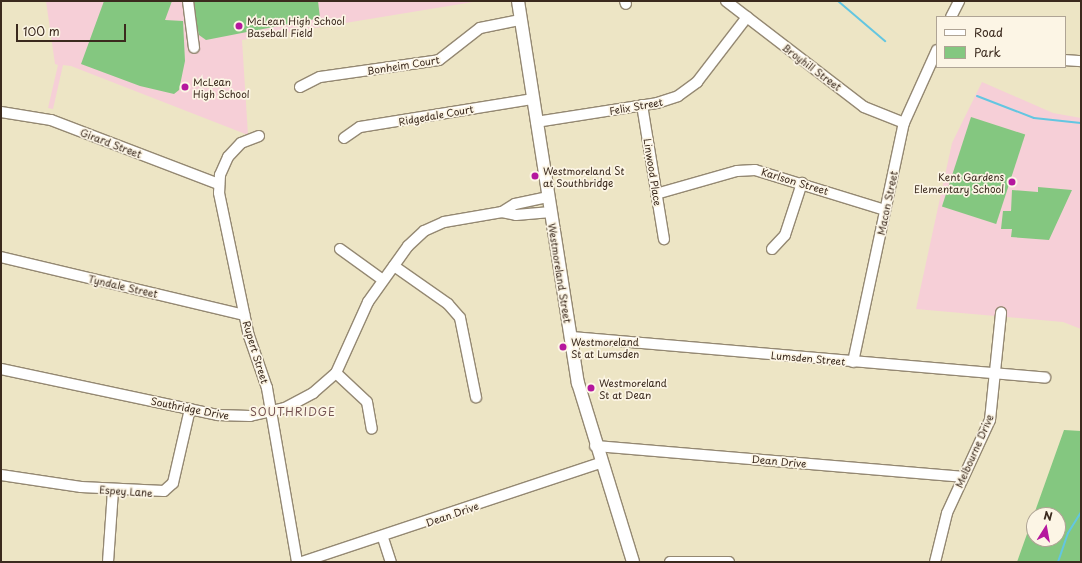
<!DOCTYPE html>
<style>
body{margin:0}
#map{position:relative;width:1082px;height:563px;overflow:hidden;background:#ede5c5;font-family:"Playpen Sans",sans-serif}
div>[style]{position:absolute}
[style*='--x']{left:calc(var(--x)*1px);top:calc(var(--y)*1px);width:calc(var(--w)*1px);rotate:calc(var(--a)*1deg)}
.built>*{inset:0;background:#f6cfd7}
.green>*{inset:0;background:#84c780;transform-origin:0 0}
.stream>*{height:2px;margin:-1px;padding:0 1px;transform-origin:1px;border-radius:1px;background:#63c6e1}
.roads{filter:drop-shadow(1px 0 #948872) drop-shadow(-1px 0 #948872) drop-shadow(0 1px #948872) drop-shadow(0 -1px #948872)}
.minor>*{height:10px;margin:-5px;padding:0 5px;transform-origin:5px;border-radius:5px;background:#fff}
.major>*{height:12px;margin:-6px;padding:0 6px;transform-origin:6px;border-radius:6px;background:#fff}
.dots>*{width:11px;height:11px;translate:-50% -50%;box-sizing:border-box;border:2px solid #fcf5e5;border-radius:50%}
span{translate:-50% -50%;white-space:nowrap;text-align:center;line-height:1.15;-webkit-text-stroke:3.5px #fcf5e5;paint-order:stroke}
.poi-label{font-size:10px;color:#3b2a1e}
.left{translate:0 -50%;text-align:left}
.right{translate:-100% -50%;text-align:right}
.street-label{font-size:10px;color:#3b2a1e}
.neighbourhood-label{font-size:11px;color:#735150;letter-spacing:1px}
.frame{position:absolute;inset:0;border:2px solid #3b2a1e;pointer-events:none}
.legend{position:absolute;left:936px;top:16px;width:130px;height:52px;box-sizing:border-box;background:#fcf5e5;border:1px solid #afa495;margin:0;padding:5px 7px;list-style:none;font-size:12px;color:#3b2a1e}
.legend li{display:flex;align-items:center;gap:8px;height:20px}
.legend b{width:20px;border:1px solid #afa495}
.north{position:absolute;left:1026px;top:507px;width:40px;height:40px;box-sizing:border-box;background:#fcf5e5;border:1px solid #afa495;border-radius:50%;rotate:11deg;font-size:11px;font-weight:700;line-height:16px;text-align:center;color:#3b2a1e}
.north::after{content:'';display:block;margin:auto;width:14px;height:18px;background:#b5179e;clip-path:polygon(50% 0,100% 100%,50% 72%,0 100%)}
.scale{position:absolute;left:16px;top:24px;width:110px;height:18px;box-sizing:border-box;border:2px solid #3b2a1e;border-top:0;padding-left:5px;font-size:12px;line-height:14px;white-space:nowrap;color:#3b2a1e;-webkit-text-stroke:3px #fcf5e5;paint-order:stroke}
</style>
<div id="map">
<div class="built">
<i style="clip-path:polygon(46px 1px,479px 1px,242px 40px,248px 135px,71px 66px,63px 65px,53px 109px,48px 108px,58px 65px,55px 64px)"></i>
<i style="clip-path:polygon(982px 82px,1053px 113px,1081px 118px,1081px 329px,1063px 322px,916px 309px,952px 143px)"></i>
</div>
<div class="green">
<i style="clip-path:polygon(104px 1px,172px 1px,165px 20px,183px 21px,185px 61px,179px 90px,174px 94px,140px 86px,81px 64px)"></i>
<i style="clip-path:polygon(191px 1px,318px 1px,320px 18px,206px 40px,199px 35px)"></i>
<i style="left:971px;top:117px;width:57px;height:94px;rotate:18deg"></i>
<i style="clip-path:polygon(1038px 187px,1072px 190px,1049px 240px,1011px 237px,1012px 229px,1001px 229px,1003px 211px,1011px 211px,1012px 190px,1038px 192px)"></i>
<i style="clip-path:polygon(evenodd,1064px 430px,1081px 431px,1081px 562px,1017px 562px,1064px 430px,1034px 515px,1058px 515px,1058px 539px,1034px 539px,1034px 515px)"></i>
</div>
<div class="stream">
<i style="--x:838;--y:1;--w:62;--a:40.4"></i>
<i style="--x:977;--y:96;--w:61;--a:21.1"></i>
<i style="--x:1034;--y:118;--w:47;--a:6.1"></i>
<i style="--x:1058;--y:562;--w:31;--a:-71"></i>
<i style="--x:1068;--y:533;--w:25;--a:-58"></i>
</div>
<div class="roads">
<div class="minor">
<i style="--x:188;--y:1;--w:47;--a:82.7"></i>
<i style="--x:625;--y:1;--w:3;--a:72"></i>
<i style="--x:726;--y:1;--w:174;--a:37.5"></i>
<i style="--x:864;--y:107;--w:43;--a:21.8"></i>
<i style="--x:951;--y:17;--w:18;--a:-63"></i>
<i style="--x:1065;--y:60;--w:16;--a:4"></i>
<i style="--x:300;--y:87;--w:22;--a:-27"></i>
<i style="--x:320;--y:77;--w:120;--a:-8.1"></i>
<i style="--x:439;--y:60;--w:52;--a:-38"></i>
<i style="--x:480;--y:28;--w:41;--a:-11.3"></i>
<i style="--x:642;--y:105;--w:136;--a:80.7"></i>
<i style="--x:1;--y:112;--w:51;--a:9.1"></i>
<i style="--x:51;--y:120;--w:180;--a:20.9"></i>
<i style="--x:536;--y:122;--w:122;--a:-8.9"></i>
<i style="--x:657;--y:103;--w:22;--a:-18"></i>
<i style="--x:678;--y:96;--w:24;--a:-36"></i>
<i style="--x:697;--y:82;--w:82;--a:-52.4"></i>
<i style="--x:259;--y:136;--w:19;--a:159"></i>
<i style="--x:241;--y:143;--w:19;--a:133"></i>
<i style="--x:228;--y:157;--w:20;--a:114"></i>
<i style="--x:220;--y:175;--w:18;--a:93"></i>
<i style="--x:219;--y:193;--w:146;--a:78.2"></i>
<i style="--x:249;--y:336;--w:55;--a:70.9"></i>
<i style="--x:267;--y:388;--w:177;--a:80.2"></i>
<i style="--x:344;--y:138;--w:19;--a:-35"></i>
<i style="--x:360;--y:127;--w:174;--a:-9.2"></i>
<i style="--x:656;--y:194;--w:84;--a:-15.9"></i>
<i style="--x:737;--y:171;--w:18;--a:-3"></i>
<i style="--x:755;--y:170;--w:136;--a:17.1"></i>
<i style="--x:502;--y:212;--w:14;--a:12"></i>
<i style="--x:516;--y:215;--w:35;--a:-5"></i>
<i style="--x:340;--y:249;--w:53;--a:35.8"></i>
<i style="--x:772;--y:249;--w:19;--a:-47"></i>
<i style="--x:785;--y:235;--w:55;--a:-71.9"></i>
<i style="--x:1;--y:257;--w:250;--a:13.4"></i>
<i style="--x:394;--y:266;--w:66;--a:35.1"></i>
<i style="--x:448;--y:304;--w:18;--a:49"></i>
<i style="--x:460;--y:318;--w:81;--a:78.6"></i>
<i style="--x:571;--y:337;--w:476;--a:4.9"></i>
<i style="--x:853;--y:362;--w:244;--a:-78"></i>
<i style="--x:904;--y:123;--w:80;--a:-65.7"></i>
<i style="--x:1;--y:369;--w:222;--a:12"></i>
<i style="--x:218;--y:415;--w:32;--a:2"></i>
<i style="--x:250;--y:416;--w:36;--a:-13"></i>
<i style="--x:285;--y:408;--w:32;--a:-28"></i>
<i style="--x:313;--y:393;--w:30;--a:-41"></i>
<i style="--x:336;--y:373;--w:78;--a:-65.7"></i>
<i style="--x:368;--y:302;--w:69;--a:-54.5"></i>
<i style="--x:408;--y:246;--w:22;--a:-43"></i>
<i style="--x:424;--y:231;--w:22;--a:-24"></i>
<i style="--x:444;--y:222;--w:59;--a:-9.8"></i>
<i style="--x:502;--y:212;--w:15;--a:-32"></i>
<i style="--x:515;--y:204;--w:34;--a:-12"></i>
<i style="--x:336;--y:373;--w:42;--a:43.1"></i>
<i style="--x:367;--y:402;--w:27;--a:80"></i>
<i style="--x:595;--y:446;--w:369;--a:4.8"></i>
<i style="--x:1;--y:475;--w:81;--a:8.5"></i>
<i style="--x:81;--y:487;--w:83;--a:2.8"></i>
<i style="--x:164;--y:491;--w:12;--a:-42"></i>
<i style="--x:173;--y:483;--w:76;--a:-77.1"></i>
<i style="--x:383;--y:538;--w:25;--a:72"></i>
<i style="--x:108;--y:562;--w:72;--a:-86"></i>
<i style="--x:302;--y:562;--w:314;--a:-18.4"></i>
<i style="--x:670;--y:562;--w:59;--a:0"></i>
<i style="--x:935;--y:562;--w:50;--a:-76.2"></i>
<i style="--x:947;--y:513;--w:102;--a:-65.2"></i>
<i style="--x:990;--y:420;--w:108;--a:-84.1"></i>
</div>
<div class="major">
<i style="--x:518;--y:1;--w:387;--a:81.1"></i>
<i style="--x:578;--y:383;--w:187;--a:72.9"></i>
</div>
</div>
<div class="dots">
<i style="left:239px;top:26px;background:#b5179e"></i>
<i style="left:185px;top:87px;background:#b5179e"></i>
<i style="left:535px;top:176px;background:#b5179e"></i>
<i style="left:1012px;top:182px;background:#b5179e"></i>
<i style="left:563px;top:347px;background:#b5179e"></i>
<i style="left:591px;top:388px;background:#b5179e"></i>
</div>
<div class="poi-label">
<span class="left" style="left:247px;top:26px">McLean High School<br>Baseball Field</span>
<span class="left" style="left:193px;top:87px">McLean<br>High School</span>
<span class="left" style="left:543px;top:176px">Westmoreland St<br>at Southbridge</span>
<span class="right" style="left:1004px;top:182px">Kent Gardens<br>Elementary School</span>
<span class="left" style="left:571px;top:347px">Westmoreland<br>St at Lumsden</span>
<span class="left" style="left:599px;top:388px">Westmoreland<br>St at Dean</span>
</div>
<div class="street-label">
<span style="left:403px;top:65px;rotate:-9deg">Bonheim Court</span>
<span style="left:812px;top:67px;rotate:37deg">Broyhill Street</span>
<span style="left:636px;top:106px;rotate:-10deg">Felix Street</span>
<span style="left:436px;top:115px;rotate:-10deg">Ridgedale Court</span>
<span style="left:111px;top:143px;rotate:21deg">Girard Street</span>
<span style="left:653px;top:172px;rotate:81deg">Linwood Place</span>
<span style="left:795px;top:181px;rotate:17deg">Karlson Street</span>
<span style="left:887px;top:203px;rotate:-78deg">Macon Street</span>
<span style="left:560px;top:273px;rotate:81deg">Westmoreland Street</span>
<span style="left:123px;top:286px;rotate:13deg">Tyndale Street</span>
<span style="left:256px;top:352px;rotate:73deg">Rupert Street</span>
<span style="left:808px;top:358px;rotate:5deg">Lumsden Street</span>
<span style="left:190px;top:408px;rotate:11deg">Southridge Drive</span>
<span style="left:974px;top:451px;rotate:-66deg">Melbourne Drive</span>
<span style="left:779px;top:461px;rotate:5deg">Dean Drive</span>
<span style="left:126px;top:491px;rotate:4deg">Espey Lane</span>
<span style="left:452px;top:514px;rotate:-19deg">Dean Drive</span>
</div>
<div class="neighbourhood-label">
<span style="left:293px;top:412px">SOUTHRIDGE</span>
</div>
<div class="frame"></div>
<ul class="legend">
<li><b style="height:5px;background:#fff"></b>Road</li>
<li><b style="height:11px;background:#84c780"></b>Park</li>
</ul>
<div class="north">N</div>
<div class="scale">100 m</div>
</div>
